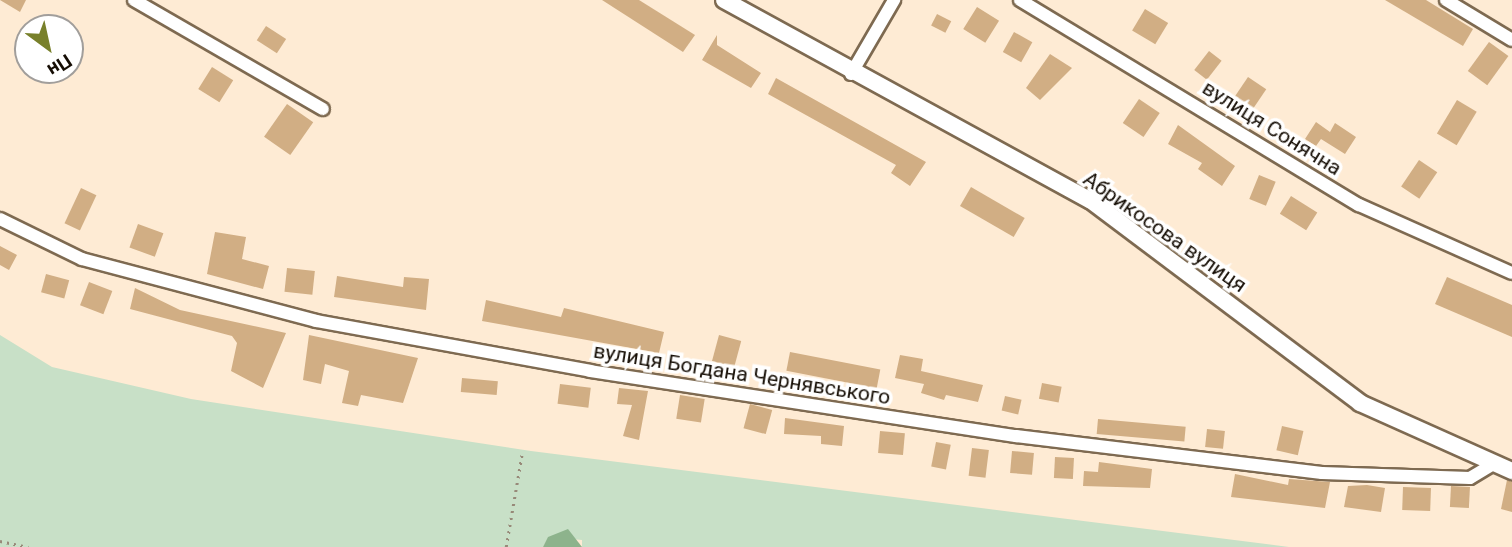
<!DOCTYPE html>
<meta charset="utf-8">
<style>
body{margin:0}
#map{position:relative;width:1512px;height:547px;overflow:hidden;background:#feebd4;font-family:Roboto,sans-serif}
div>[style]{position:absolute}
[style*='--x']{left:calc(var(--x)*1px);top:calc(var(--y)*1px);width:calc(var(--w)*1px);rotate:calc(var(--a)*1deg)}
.green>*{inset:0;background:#c8e0c7}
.forest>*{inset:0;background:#8db38c}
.building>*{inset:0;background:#d1ae84;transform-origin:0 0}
.path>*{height:2.5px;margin-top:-1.25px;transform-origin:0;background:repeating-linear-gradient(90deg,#978978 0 2px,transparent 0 7px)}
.roads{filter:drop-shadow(2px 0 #7e6a51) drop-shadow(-2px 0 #7e6a51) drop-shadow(0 2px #7e6a51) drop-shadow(0 -2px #7e6a51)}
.street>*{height:12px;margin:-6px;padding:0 6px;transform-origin:6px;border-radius:6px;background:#fff}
.secondary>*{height:16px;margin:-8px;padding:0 8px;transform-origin:8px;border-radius:8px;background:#fff}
span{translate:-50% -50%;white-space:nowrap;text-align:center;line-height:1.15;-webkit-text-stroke:7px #fff;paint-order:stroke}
.street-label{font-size:21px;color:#150d04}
.north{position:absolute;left:14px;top:14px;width:70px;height:70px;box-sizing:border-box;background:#fff;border:2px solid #a19e9b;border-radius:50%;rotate:147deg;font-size:19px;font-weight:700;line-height:28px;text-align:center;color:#150d04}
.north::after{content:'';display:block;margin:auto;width:24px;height:32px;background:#78802b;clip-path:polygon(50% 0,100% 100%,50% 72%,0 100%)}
</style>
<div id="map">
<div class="green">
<i style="clip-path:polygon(0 335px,52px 367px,191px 399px,531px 451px,1289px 547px,582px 547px,582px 540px,549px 537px,543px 547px,0 547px)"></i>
</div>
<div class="forest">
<i style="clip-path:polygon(568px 529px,582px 547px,543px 547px,548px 537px)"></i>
</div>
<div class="building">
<i style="clip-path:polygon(0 0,26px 0,20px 12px)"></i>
<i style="clip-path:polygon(602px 0,639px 0,695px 35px,683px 52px)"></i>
<i style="clip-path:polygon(1385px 0,1426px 0,1473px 29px,1463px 46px)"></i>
<i style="left:977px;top:7px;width:26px;height:26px;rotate:32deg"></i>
<i style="left:1145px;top:9px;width:27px;height:25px;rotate:31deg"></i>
<i style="left:937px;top:14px;width:16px;height:13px;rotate:27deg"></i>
<i style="left:266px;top:26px;width:24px;height:17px;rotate:33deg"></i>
<i style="left:1014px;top:32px;width:21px;height:23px;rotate:29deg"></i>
<i style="clip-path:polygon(717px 35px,717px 45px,761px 73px,751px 88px,702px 60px)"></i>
<i style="left:1489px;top:42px;width:24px;height:36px;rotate:36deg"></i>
<i style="left:1209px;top:51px;width:16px;height:24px;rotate:38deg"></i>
<i style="clip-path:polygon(1050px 54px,1072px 68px,1040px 100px,1026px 88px)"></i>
<i style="left:212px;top:67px;width:25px;height:26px;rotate:32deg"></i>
<i style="left:1248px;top:77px;width:22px;height:26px;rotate:34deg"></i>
<i style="clip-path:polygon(776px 78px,926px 162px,910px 186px,891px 173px,896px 165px,768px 94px)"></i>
<i style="left:1139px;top:99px;width:25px;height:29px;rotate:34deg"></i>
<i style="left:1457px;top:100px;width:23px;height:39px;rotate:31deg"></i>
<i style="left:287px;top:104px;width:32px;height:40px;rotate:35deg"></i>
<i style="clip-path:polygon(1316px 122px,1330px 132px,1335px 123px,1356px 137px,1345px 154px,1321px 139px,1316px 146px,1305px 139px)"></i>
<i style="clip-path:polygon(1178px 125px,1235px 166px,1222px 186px,1198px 169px,1202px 163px,1168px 144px)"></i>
<i style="left:1419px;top:160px;width:22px;height:32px;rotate:34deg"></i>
<i style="left:1259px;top:175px;width:18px;height:26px;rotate:22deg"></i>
<i style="left:971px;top:187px;width:62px;height:22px;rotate:30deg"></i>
<i style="left:81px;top:188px;width:17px;height:39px;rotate:25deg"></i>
<i style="left:1291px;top:196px;width:31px;height:21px;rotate:32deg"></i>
<i style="left:138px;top:224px;width:27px;height:25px;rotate:20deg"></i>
<i style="clip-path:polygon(215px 232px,246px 237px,242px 259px,269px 266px,263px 289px,207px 274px)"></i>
<i style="clip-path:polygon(0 246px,17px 255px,9px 270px,0 265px)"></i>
<i style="left:287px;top:268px;width:28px;height:24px;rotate:6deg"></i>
<i style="left:46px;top:274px;width:24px;height:19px;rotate:15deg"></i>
<i style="clip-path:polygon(337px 276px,403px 287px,404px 277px,429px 279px,426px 310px,334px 297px)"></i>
<i style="clip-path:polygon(1447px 277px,1512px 305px,1512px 337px,1435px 304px)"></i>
<i style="left:89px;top:282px;width:25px;height:25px;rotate:21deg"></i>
<i style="clip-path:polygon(135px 288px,180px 310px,286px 333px,263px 388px,231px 371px,237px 343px,232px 336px,130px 309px)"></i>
<i style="clip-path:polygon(486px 300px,561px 317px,564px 308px,664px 332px,659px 353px,482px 321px)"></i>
<i style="clip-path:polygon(309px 335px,418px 358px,403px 403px,361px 395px,358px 406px,342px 403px,349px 371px,325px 364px,321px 384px,303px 380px)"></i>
<i style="left:719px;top:335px;width:23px;height:27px;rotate:15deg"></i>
<i style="left:790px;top:352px;width:92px;height:19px;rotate:11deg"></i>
<i style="clip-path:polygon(900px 355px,923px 359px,921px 371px,983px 385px,978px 402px,946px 395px,944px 400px,921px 393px,924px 384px,895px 378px)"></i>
<i style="left:462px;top:378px;width:36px;height:14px;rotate:5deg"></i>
<i style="left:1042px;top:383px;width:20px;height:16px;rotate:11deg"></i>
<i style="left:560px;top:384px;width:31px;height:20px;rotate:7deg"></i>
<i style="clip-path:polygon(619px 388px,648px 391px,639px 440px,623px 436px,632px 405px,617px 404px)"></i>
<i style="left:680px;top:395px;width:25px;height:24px;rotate:9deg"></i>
<i style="left:1005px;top:396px;width:17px;height:15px;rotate:13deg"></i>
<i style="left:750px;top:404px;width:23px;height:25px;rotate:15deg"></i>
<i style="clip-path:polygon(785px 418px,844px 426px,842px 446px,821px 444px,821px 436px,784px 434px)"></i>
<i style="left:1098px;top:419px;width:88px;height:15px;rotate:5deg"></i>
<i style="left:1282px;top:426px;width:22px;height:25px;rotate:13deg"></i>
<i style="left:1207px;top:429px;width:18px;height:18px;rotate:6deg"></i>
<i style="left:880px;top:431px;width:25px;height:22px;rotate:5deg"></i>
<i style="left:936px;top:442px;width:15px;height:25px;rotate:11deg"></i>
<i style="left:972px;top:448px;width:17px;height:28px;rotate:7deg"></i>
<i style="left:1012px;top:451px;width:22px;height:22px;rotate:5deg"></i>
<i style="left:1055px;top:457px;width:19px;height:21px;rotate:3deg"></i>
<i style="clip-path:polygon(1099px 462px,1152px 469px,1150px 488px,1083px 486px,1084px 471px,1098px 472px)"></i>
<i style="clip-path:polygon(1235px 474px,1288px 485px,1289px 479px,1330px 482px,1325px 508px,1231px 497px)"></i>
<i style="clip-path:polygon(1507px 480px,1512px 481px,1512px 512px,1501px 509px)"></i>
<i style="clip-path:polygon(1367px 485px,1385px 488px,1381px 512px,1344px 507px,1348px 486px)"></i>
<i style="left:1451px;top:486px;width:19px;height:21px;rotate:3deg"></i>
<i style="left:1403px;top:487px;width:28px;height:23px;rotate:2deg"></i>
</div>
<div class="path">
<i style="--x:0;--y:541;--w:29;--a:12"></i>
<i style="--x:506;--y:547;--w:95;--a:-80.3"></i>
</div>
<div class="roads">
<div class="street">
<i style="--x:134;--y:0;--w:218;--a:30"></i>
<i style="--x:1020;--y:0;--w:396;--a:31.2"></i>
<i style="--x:1359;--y:205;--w:167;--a:24"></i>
<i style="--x:1446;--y:0;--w:77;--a:31.2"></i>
<i style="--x:851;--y:74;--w:86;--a:-59.8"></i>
<i style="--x:0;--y:219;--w:91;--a:26"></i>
<i style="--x:82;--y:259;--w:242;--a:14.8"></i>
<i style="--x:316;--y:321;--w:279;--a:10.3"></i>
<i style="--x:590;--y:371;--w:431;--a:8.7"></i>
<i style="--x:1016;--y:436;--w:308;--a:6.9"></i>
<i style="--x:1322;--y:473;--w:148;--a:1.9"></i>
<i style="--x:1470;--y:478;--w:27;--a:-31"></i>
</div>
<div class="secondary">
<i style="--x:724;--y:0;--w:417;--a:28.7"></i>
<i style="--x:1090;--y:200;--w:338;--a:36.9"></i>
<i style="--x:1360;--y:403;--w:167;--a:24.1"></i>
</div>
</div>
<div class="street-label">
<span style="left:1272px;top:128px;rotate:32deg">вулиця Сонячна</span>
<span style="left:1165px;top:232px;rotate:35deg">Абрикосова вулиця</span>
<span style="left:742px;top:374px;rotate:9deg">вулиця Богдана Чернявського</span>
</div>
<div class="north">Пн</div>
</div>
